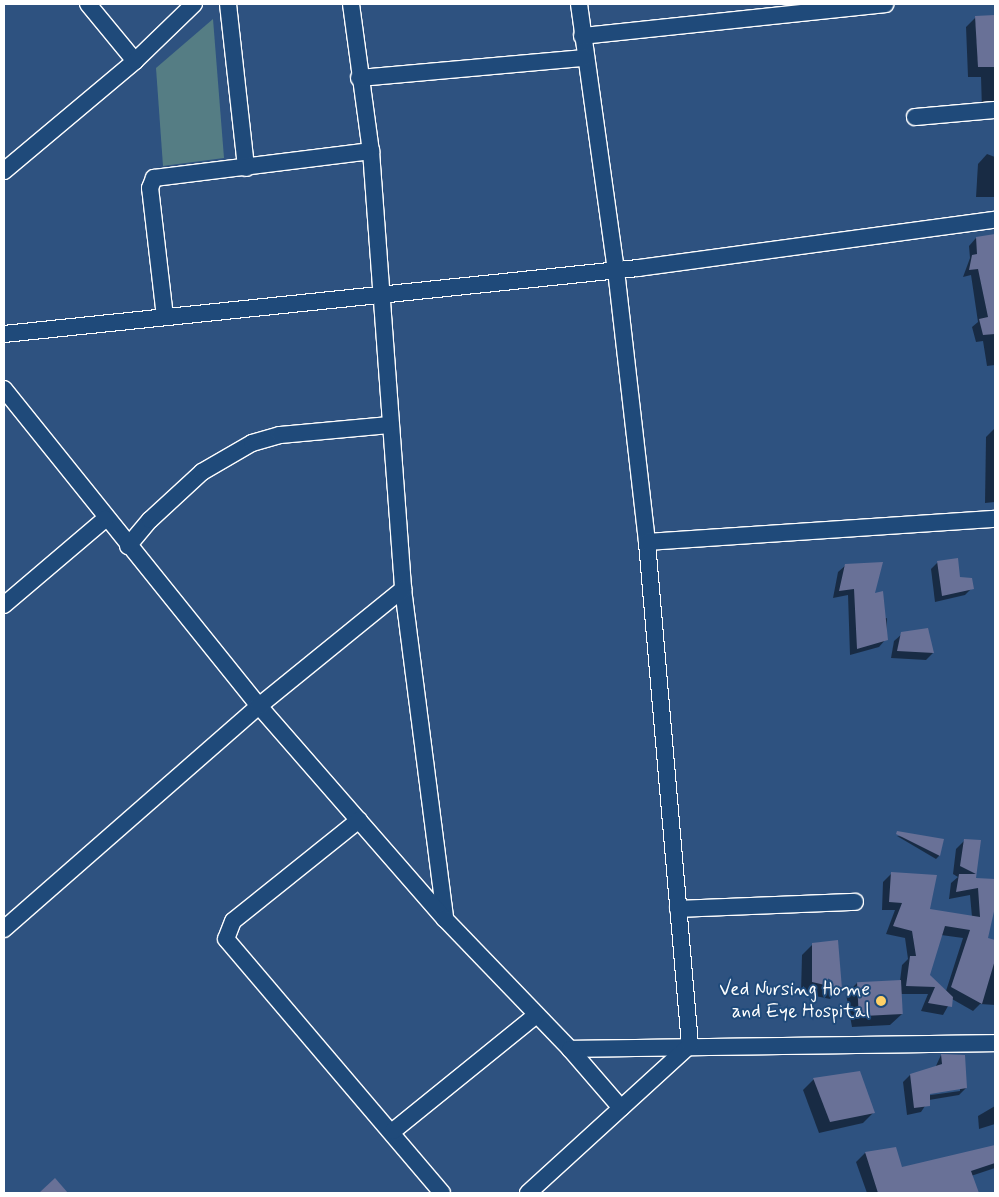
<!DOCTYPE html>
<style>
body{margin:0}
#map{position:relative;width:999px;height:1197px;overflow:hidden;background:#2e5280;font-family:Mynerve,sans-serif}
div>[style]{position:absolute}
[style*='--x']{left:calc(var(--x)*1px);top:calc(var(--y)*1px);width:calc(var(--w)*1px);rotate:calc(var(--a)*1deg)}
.green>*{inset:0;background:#557d84}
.shadow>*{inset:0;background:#0007}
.building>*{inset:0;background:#697197;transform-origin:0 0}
.roads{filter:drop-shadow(1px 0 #fff) drop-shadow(-1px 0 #fff) drop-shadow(0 1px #fff) drop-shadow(0 -1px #fff)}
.minor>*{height:16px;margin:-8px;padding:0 8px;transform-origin:8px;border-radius:8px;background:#1f4a7a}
.dots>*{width:14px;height:14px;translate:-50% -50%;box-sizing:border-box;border:2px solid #1f4a7a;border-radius:50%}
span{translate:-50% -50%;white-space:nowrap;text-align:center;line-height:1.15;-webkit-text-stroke:4px #1f4a7a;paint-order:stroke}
.poi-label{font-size:19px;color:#fff}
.right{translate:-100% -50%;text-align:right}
.frame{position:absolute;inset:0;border:5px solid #fff;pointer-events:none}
</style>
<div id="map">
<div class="green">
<i style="clip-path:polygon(213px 19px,224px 158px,163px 166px,156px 68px)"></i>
</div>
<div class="shadow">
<i style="clip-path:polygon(995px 16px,995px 111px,982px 110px,981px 77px,968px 77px,966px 27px,976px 17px)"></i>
<i style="clip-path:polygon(987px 154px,995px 157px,995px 197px,976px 197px,978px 164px)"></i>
<i style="clip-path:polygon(995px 236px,995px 365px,987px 366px,983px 341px,976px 342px,972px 327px,978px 322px,971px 275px,963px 277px,970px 258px,969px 246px,976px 238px)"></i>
<i style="clip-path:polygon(995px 428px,995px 502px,985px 503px,986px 437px)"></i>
<i style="clip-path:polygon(938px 562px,959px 578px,972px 588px,965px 595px,935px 602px,931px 569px)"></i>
<i style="clip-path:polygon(846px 565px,873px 594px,881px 620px,887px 618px,886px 639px,879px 647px,850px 655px,848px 595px,833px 598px,838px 572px)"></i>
<i style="clip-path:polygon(902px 634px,933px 653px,926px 660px,891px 658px,894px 641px)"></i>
<i style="clip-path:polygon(897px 836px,942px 840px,939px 856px,936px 859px)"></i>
<i style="clip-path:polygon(evenodd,964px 841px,979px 842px,975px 879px,995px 880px,986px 939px,995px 941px,995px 1005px,980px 1004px,973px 1011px,952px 999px,943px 1015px,921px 1011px,928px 994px,901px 994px,902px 1014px,890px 1025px,852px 1027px,846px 994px,857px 983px,900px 981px,902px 965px,908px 959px,905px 938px,886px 934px,895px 910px,882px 910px,883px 882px,891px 874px,929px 910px,972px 917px,970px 895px,949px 899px,951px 883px,958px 877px,953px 874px,956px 849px,964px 841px,941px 935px,963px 938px,946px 991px,929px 975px,941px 935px)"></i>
<i style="clip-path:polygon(813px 944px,841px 988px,830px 999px,801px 993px,802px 955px)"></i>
<i style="clip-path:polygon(evenodd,941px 1055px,966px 1088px,959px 1095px,929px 1100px,921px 1112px,907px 1115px,903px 1082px,910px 1075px,935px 1068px,941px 1055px,960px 1088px,960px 1091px,924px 1096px,924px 1094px,960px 1088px)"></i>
<i style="clip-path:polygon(814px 1079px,874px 1112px,863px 1123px,819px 1133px,803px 1090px)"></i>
<i style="clip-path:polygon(995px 1106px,995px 1124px,979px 1129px,978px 1116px)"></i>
<i style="clip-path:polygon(995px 1146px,995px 1168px,971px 1176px,977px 1193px,867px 1193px,856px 1162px,865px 1153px,901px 1168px)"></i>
</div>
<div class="building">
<i style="clip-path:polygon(995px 15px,995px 67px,978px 67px,975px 16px)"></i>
<i style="clip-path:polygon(995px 234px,995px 334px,983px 335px,979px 319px,988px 317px,978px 269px,969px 270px,972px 255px,977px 254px,976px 237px)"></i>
<i style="clip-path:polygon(958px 558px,960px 577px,972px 578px,974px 589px,942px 596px,937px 561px)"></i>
<i style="clip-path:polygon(883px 562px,875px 593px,883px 591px,888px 640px,857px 649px,854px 589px,839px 591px,845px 564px)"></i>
<i style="clip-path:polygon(928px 628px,934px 653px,897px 651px,901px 632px)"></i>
<i style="clip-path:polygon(897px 831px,944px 839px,940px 856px,896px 834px)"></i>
<i style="clip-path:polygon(964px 839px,981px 840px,976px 878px,995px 879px,995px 907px,988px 938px,995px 940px,995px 960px,982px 1004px,951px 987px,970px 930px,945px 926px,930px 975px,953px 997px,952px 1007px,928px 1003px,935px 987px,906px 986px,910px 956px,916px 956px,912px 931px,893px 926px,902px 903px,889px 902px,891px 872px,937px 875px,930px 909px,980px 917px,978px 888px,956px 892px,959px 874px,976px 874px,960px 866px)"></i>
<i style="clip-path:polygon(838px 940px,842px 989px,812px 982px,812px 943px)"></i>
<i style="left:901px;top:980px;width:34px;height:44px;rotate:87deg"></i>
<i style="clip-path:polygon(941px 1054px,965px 1055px,967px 1088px,930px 1094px,930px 1106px,914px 1108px,910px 1074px,942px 1064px)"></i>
<i style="clip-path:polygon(860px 1071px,875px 1113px,830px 1122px,813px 1078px)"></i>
<i style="clip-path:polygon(995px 1145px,995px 1163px,971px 1171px,979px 1193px,878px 1193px,865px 1152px,896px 1147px,902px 1167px)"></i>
<i style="clip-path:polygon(55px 1178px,68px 1193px,39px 1193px)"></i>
</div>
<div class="roads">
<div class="minor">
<i style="--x:88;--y:4;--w:74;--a:50.5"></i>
<i style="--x:228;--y:4;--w:165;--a:83.7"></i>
<i style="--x:351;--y:4;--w:148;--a:82.3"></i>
<i style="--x:371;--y:151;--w:439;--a:85.8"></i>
<i style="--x:403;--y:589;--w:333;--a:82.7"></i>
<i style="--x:579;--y:4;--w:269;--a:82.1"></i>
<i style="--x:616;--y:270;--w:274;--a:83.5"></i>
<i style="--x:582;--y:36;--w:305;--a:-6"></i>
<i style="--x:359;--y:78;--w:227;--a:-5.1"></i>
<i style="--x:915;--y:117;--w:80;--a:-5"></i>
<i style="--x:4;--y:171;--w:171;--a:-40"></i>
<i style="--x:135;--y:61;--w:82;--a:-44"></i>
<i style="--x:165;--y:317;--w:130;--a:-96.6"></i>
<i style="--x:150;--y:188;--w:11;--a:-68"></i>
<i style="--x:154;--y:178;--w:219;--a:-7.1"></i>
<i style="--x:4;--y:334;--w:637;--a:-5.94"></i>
<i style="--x:638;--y:268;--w:360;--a:-7.7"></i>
<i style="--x:4;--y:389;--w:407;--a:51.2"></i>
<i style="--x:259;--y:706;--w:283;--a:48.9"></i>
<i style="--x:445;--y:919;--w:180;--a:46.1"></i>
<i style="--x:570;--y:1049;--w:425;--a:-0.8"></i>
<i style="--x:128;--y:546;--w:34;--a:-50"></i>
<i style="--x:150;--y:520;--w:71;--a:-42.7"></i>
<i style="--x:202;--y:472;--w:58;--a:-30.1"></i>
<i style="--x:252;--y:443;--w:29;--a:-16"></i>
<i style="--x:280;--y:435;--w:110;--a:-5.2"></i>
<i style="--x:4;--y:605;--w:133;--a:-40.4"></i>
<i style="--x:359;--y:820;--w:161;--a:141.3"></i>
<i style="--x:233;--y:921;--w:19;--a:111"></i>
<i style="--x:226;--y:939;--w:333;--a:49.6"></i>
<i style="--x:678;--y:909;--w:177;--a:-2.3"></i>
<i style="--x:4;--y:929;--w:339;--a:-41.2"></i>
<i style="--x:259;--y:706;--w:186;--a:-39.1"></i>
<i style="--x:570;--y:1049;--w:78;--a:49.2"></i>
<i style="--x:393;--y:1131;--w:184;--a:-39"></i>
<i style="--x:528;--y:1193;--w:219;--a:-42.4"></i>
<i style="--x:690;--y:1045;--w:505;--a:-94.89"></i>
<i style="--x:647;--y:542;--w:349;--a:-3.8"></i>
</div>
</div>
<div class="dots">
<i style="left:881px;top:1001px;background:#ffd166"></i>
</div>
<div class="poi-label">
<span class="right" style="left:870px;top:1001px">Ved Nursing Home<br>and Eye Hospital</span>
</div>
<div class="frame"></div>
</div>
